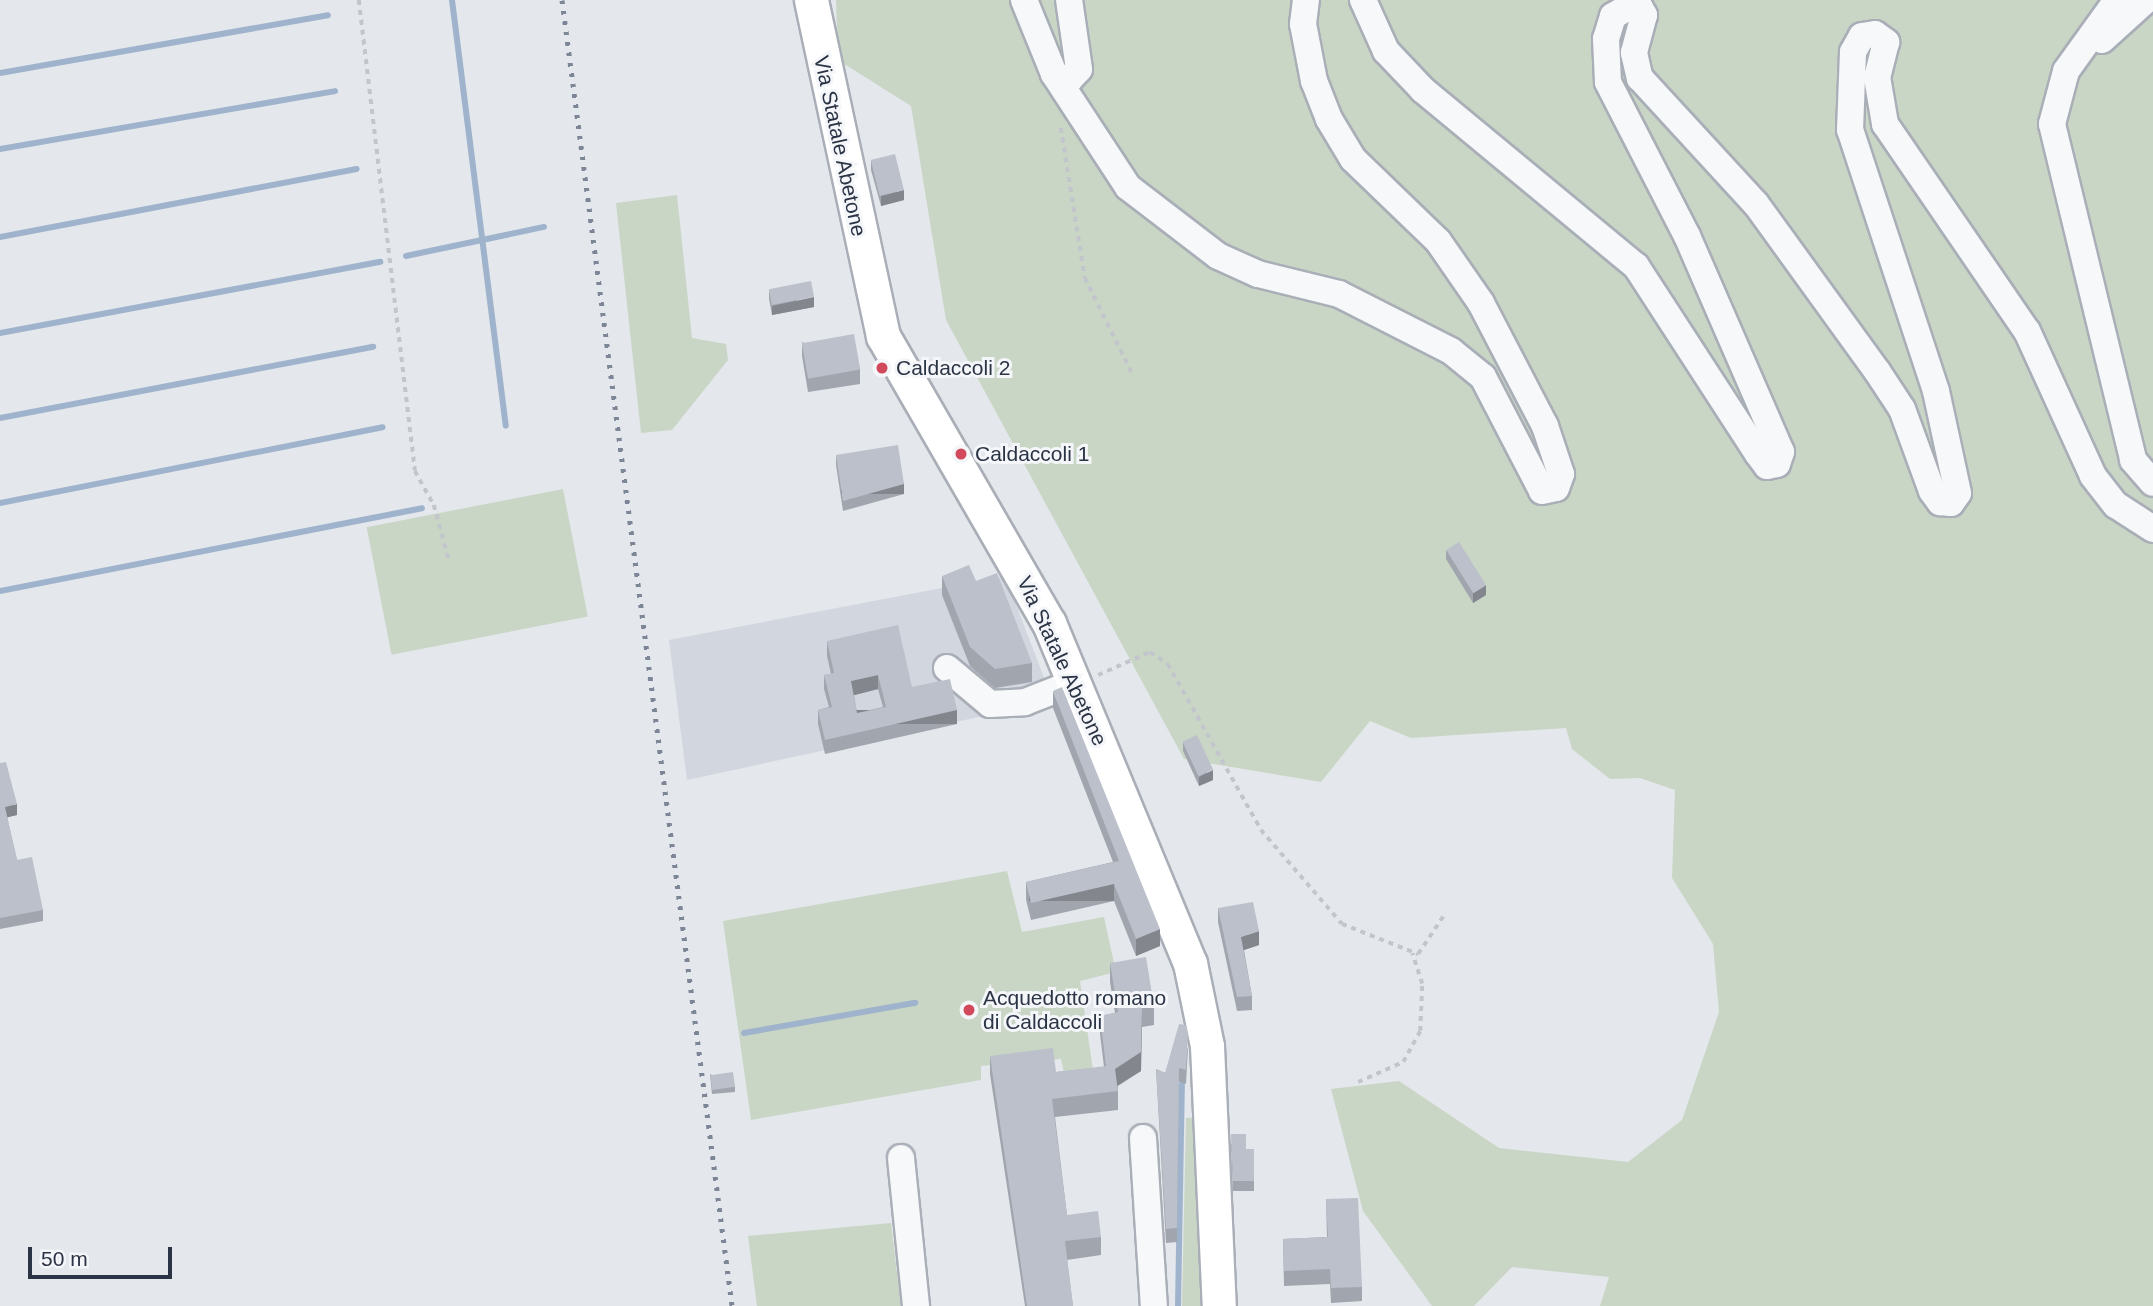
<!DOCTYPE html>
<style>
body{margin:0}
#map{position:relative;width:2153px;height:1306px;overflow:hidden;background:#e4e7ec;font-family:Arial,sans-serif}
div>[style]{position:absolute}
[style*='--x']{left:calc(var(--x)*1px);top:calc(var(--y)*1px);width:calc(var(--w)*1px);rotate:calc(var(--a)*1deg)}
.built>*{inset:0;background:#d2d6de}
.green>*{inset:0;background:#c9d6c5;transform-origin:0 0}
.stream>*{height:6px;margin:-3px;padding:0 3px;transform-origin:3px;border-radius:3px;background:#9fb4cc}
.path>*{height:3.5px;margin-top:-1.75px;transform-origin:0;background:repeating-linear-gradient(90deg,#c2c5cb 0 5px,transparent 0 10px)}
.roads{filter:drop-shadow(2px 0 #a9aeb7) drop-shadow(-2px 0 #a9aeb7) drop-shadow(0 2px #a9aeb7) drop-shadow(0 -2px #a9aeb7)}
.minor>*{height:26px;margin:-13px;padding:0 13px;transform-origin:13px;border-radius:13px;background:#f7f8fa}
.major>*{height:33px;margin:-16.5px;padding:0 16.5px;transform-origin:16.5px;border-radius:16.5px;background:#fff}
.rail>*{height:5px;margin-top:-2.5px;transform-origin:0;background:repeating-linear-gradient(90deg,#7d8696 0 3.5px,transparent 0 10.5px)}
.wall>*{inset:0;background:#a1a5ae}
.shaded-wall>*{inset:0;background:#83868d;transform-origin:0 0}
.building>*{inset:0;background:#bbc0ca;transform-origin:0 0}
.dots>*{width:19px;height:19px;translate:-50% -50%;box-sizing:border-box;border:4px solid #f4f6f9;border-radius:50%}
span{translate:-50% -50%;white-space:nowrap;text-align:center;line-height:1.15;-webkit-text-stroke:6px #f4f6f9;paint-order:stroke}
.street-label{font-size:21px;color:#2b3445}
.poi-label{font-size:21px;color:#2b3445}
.left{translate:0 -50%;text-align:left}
.scale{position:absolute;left:28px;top:1247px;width:144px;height:32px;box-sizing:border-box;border:4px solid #2b3445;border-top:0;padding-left:9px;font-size:21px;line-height:24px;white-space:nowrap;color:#2b3445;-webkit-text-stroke:5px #f4f6f9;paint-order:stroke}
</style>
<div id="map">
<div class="built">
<i style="clip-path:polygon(1005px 576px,1053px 701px,687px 780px,669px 640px)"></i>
</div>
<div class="green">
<i style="clip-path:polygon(836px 0,2153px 0,2153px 1306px,1600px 1306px,1609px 1277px,1512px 1267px,1474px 1306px,1432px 1306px,1363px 1211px,1331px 1089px,1399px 1081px,1499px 1148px,1628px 1162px,1682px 1120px,1719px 1012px,1713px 944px,1672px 878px,1675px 790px,1640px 778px,1610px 779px,1572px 749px,1566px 728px,1411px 738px,1370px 721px,1321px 782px,1184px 759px,946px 320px,911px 106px,838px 60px)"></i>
<i style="clip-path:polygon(677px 195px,692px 338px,726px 344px,728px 360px,672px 430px,641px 433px,616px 203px)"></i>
<i style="left:563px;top:489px;width:130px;height:200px;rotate:79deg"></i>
<i style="clip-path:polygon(1007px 871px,1022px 932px,1104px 917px,1116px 972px,1080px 981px,1094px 1077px,1066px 1082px,1061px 1059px,981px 1066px,981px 1080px,751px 1120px,723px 921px)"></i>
<i style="clip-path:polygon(1200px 1117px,1206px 1306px,1182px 1306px,1186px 1118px)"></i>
<i style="clip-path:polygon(891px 1223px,901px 1306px,757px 1306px,748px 1236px)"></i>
</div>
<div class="stream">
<i style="--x:452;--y:0;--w:429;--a:82.8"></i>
<i style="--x:0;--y:73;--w:333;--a:-10"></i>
<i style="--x:0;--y:149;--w:340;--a:-9.8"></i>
<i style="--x:0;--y:237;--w:363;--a:-10.8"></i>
<i style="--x:406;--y:256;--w:141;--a:-11.9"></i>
<i style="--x:0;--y:333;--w:387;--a:-10.6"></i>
<i style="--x:0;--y:418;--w:380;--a:-10.8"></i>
<i style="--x:0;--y:503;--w:390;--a:-11.2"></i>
<i style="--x:0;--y:591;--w:430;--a:-11.1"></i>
<i style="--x:744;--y:1033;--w:174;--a:-10"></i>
<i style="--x:1178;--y:1306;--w:221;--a:-89"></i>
</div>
<div class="path">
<i style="--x:359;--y:0;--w:474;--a:83.2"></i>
<i style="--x:415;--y:471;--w:39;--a:61"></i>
<i style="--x:434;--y:505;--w:57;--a:74.7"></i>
<i style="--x:1061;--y:128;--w:152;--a:80.9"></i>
<i style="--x:1085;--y:278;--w:108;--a:63.7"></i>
<i style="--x:1098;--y:675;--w:57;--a:-23.9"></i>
<i style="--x:1150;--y:652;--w:22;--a:34"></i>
<i style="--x:1168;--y:664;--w:190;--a:60.7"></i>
<i style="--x:1261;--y:830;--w:124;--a:49.2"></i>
<i style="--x:1342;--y:924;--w:82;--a:21.5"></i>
<i style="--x:1418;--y:954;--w:47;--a:-56.3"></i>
<i style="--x:1358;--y:1082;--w:49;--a:-24"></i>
<i style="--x:1403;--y:1062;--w:35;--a:-61"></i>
<i style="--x:1420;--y:1031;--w:47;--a:-87.6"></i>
<i style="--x:1422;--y:984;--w:32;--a:-108"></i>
</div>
<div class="roads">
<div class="minor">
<i style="--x:1024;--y:0;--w:80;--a:67.9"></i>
<i style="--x:1054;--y:74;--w:135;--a:56.8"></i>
<i style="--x:1128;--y:187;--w:113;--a:37.5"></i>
<i style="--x:1218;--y:256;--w:44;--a:24.2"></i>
<i style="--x:1258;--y:274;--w:83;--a:13.9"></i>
<i style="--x:1339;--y:294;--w:126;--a:27"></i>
<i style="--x:1451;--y:351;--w:41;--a:39.1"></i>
<i style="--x:1483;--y:377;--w:128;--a:62.6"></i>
<i style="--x:1542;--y:491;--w:14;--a:-12"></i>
<i style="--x:1556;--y:488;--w:15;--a:-70"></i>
<i style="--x:1561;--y:474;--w:51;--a:-108.4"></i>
<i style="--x:1545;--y:426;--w:139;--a:-117.5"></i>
<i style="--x:1481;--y:303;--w:75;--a:-124.7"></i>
<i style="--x:1438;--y:241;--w:118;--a:-136"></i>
<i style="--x:1353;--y:159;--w:47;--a:-121"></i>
<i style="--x:1329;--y:119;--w:41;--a:-111.5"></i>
<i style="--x:1314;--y:81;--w:58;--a:-100.9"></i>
<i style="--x:1303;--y:24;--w:24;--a:-83"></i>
<i style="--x:1363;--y:0;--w:56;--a:65.7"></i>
<i style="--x:1386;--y:51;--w:54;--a:46.5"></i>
<i style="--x:1423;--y:90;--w:276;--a:39.6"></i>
<i style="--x:1636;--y:266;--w:224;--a:57"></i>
<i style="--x:1758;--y:454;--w:15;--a:53"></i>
<i style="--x:1767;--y:466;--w:10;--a:-11"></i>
<i style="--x:1777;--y:464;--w:13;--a:-72"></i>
<i style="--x:1781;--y:452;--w:236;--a:-113.5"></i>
<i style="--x:1687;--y:236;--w:173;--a:-117.2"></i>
<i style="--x:1608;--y:82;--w:43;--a:-92.7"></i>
<i style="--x:1606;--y:39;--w:24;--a:-73"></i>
<i style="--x:1613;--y:16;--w:28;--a:-30"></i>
<i style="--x:1637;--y:2;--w:15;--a:62"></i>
<i style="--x:1644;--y:15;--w:39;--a:105"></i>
<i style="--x:1634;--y:53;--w:26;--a:77"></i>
<i style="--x:1640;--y:78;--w:171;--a:47.4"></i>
<i style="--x:1756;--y:204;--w:206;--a:54.1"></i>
<i style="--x:1877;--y:371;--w:45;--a:56.7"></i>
<i style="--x:1902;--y:409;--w:87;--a:69.9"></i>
<i style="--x:1932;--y:491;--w:14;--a:54"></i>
<i style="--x:1940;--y:502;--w:11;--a:5"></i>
<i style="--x:1951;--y:503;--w:12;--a:-55"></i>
<i style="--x:1958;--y:493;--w:104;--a:-102.2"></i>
<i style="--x:1936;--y:391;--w:275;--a:-108.2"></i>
<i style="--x:1850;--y:130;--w:78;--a:-87.8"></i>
<i style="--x:1853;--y:52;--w:18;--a:-61"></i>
<i style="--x:1862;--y:36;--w:13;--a:-9"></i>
<i style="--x:1875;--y:34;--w:14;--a:36"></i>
<i style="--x:1886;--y:42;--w:36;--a:104"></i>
<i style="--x:1877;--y:77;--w:48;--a:80.3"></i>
<i style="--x:1885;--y:124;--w:251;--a:55.6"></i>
<i style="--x:2027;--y:331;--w:159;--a:65.5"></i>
<i style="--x:2093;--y:476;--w:37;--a:52"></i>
<i style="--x:2116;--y:505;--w:44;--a:33"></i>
<i style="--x:2117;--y:0;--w:87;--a:125.7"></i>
<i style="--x:2066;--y:71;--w:55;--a:104.8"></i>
<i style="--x:2052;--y:124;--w:346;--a:76.4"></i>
<i style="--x:2133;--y:460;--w:30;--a:49"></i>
<i style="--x:2102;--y:40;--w:59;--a:-42.3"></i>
<i style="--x:1054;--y:74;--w:16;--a:27"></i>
<i style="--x:1068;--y:81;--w:16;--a:-47"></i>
<i style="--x:1079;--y:69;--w:70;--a:-98.2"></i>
<i style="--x:947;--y:668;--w:56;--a:39.9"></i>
<i style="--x:990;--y:704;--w:35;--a:-3"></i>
<i style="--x:1025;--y:702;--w:55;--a:-21.4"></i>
<i style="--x:1143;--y:1138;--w:168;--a:86.3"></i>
<i style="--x:901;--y:1158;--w:149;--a:84.2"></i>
</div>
<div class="major">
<i style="--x:811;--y:0;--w:344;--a:77.9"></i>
<i style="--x:883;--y:336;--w:332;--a:60"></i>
<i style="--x:1049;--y:623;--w:368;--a:67.5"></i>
<i style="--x:1190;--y:963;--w:85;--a:78.4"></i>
<i style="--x:1207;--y:1046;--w:260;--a:87.4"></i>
</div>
</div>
<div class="rail">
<i style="--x:562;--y:0;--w:1317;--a:82.58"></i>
</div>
<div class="wall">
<i style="clip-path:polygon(871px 160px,904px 200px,881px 206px,871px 170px)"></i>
<i style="clip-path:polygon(769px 290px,814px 307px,772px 315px,769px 299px)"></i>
<i style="clip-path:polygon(802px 342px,860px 369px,860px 384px,808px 392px,802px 356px)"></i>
<i style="clip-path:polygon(836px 455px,904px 494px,843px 511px,836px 465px)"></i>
<i style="clip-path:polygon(1446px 550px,1486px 595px,1473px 603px,1446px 559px)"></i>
<i style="clip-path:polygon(942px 576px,976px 581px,1032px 663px,1032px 682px,995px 688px,970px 666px,942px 595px)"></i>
<i style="clip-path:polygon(evenodd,827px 641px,912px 687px,957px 724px,825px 754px,818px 724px,818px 710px,829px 707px,824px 689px,824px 675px,831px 674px,827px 656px,827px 641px,878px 689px,883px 707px,857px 713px,854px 695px,878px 689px)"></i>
<i style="clip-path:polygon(1053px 691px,1160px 946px,1136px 956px,1114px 901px,1031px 920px,1026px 900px,1026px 882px,1113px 862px,1053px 708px)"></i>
<i style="clip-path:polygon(1183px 742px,1213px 780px,1199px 786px,1183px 751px)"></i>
<i style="clip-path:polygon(0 763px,17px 815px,7px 817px,17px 860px,43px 910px,43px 921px,0 929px)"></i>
<i style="clip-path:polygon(1218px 908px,1259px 945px,1244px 950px,1252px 996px,1252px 1010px,1237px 1011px,1218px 922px)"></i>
<i style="clip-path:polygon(1110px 963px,1154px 1006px,1154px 1025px,1142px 1027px,1141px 1071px,1118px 1086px,1118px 1110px,1055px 1117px,1067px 1215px,1101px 1237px,1101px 1255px,1067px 1260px,1073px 1306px,1025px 1306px,990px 1074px,990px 1056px,1056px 1072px,1104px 1067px,1100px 1034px,1100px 1016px,1115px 1013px,1110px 982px)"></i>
<i style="clip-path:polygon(1188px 1048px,1186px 1084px,1179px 1082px,1177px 1242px,1166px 1243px,1156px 1069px,1165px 1073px)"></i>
<i style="clip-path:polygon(710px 1074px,735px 1087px,735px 1092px,712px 1094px)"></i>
<i style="clip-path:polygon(1231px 1144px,1246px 1149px,1254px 1149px,1254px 1191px,1233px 1191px)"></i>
<i style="clip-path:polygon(1326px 1199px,1362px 1287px,1362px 1301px,1331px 1303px,1330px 1284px,1284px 1286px,1283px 1239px,1327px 1237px)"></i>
</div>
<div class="shaded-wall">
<i style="clip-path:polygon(904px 190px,904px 200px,881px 206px,881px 196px)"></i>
<i style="clip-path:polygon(814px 297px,814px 307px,772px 315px,772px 306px)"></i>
<i style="left:904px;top:484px;width:10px;height:63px;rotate:90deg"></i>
<i style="clip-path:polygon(1486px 585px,1486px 595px,1473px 603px,1473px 593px)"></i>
<i style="clip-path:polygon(878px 675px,878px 689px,851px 696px,851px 681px)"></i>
<i style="left:957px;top:710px;width:14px;height:135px;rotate:90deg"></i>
<i style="clip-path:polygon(1213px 770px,1213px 780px,1199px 786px,1199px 777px)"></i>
<i style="clip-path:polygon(17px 804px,17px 815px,5px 818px,5px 807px)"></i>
<i style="left:1114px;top:884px;width:17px;height:85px;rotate:90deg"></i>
<i style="clip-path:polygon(1160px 929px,1160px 946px,1136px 956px,1136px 939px)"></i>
<i style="clip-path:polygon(1259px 931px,1259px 945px,1241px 951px,1241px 937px)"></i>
<i style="clip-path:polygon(1142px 1008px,1141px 1071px,1115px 1087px,1115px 1069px)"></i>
</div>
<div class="building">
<i style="left:895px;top:154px;width:37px;height:25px;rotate:76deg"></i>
<i style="left:811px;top:281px;width:16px;height:43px;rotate:79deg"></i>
<i style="left:854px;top:334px;width:36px;height:53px;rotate:80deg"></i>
<i style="clip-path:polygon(898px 445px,904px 484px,843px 501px,836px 455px)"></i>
<i style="left:1459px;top:542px;width:51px;height:15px;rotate:58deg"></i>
<i style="clip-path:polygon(969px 565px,976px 581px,997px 573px,1032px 663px,995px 669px,970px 647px,942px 576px)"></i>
<i style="clip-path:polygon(evenodd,898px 625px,912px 687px,950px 679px,957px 710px,825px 740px,818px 710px,832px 707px,824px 675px,834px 673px,827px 641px,898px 625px,878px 675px,886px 707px,857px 713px,851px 681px,878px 675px)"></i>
<i style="clip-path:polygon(1062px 687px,1160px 929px,1136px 939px,1114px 884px,1031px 903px,1026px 882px,1119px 861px,1053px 691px)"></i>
<i style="left:1197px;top:735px;width:38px;height:16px;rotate:65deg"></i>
<i style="clip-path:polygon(6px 762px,17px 804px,5px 807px,17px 860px,32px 857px,43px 910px,0 918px,0 763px)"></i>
<i style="clip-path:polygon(1253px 902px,1259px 931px,1241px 937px,1252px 996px,1237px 997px,1218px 908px)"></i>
<i style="clip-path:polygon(1146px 957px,1154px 1006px,1142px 1008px,1141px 1052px,1115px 1069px,1118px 1091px,1052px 1099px,1067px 1215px,1098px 1211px,1101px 1237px,1065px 1241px,1073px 1306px,1027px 1306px,990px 1056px,1053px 1048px,1056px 1072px,1106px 1066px,1100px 1016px,1118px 1012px,1110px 963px)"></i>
<i style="clip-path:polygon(1179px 1024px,1186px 1025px,1188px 1034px,1186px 1070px,1179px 1068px,1177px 1228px,1166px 1229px,1156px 1069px,1165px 1073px)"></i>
<i style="left:733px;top:1072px;width:15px;height:23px;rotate:82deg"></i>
<i style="clip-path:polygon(1231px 1134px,1246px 1134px,1246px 1149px,1254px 1149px,1254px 1181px,1233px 1181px)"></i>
<i style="clip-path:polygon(1358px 1198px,1362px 1287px,1331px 1288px,1330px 1269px,1284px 1271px,1283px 1239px,1328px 1237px,1326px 1199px)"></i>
</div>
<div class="dots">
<i style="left:882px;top:368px;background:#d1495b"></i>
<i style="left:961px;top:454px;background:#d1495b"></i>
<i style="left:969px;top:1010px;background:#d1495b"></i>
</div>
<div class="street-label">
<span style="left:840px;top:146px;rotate:78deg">Via Statale Abetone</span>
<span style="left:1062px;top:661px;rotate:65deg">Via Statale Abetone</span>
</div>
<div class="poi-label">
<span class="left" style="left:896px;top:368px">Caldaccoli 2</span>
<span class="left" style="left:975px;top:454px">Caldaccoli 1</span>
<span class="left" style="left:983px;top:1010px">Acquedotto romano<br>di Caldaccoli</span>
</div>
<div class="scale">50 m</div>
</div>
